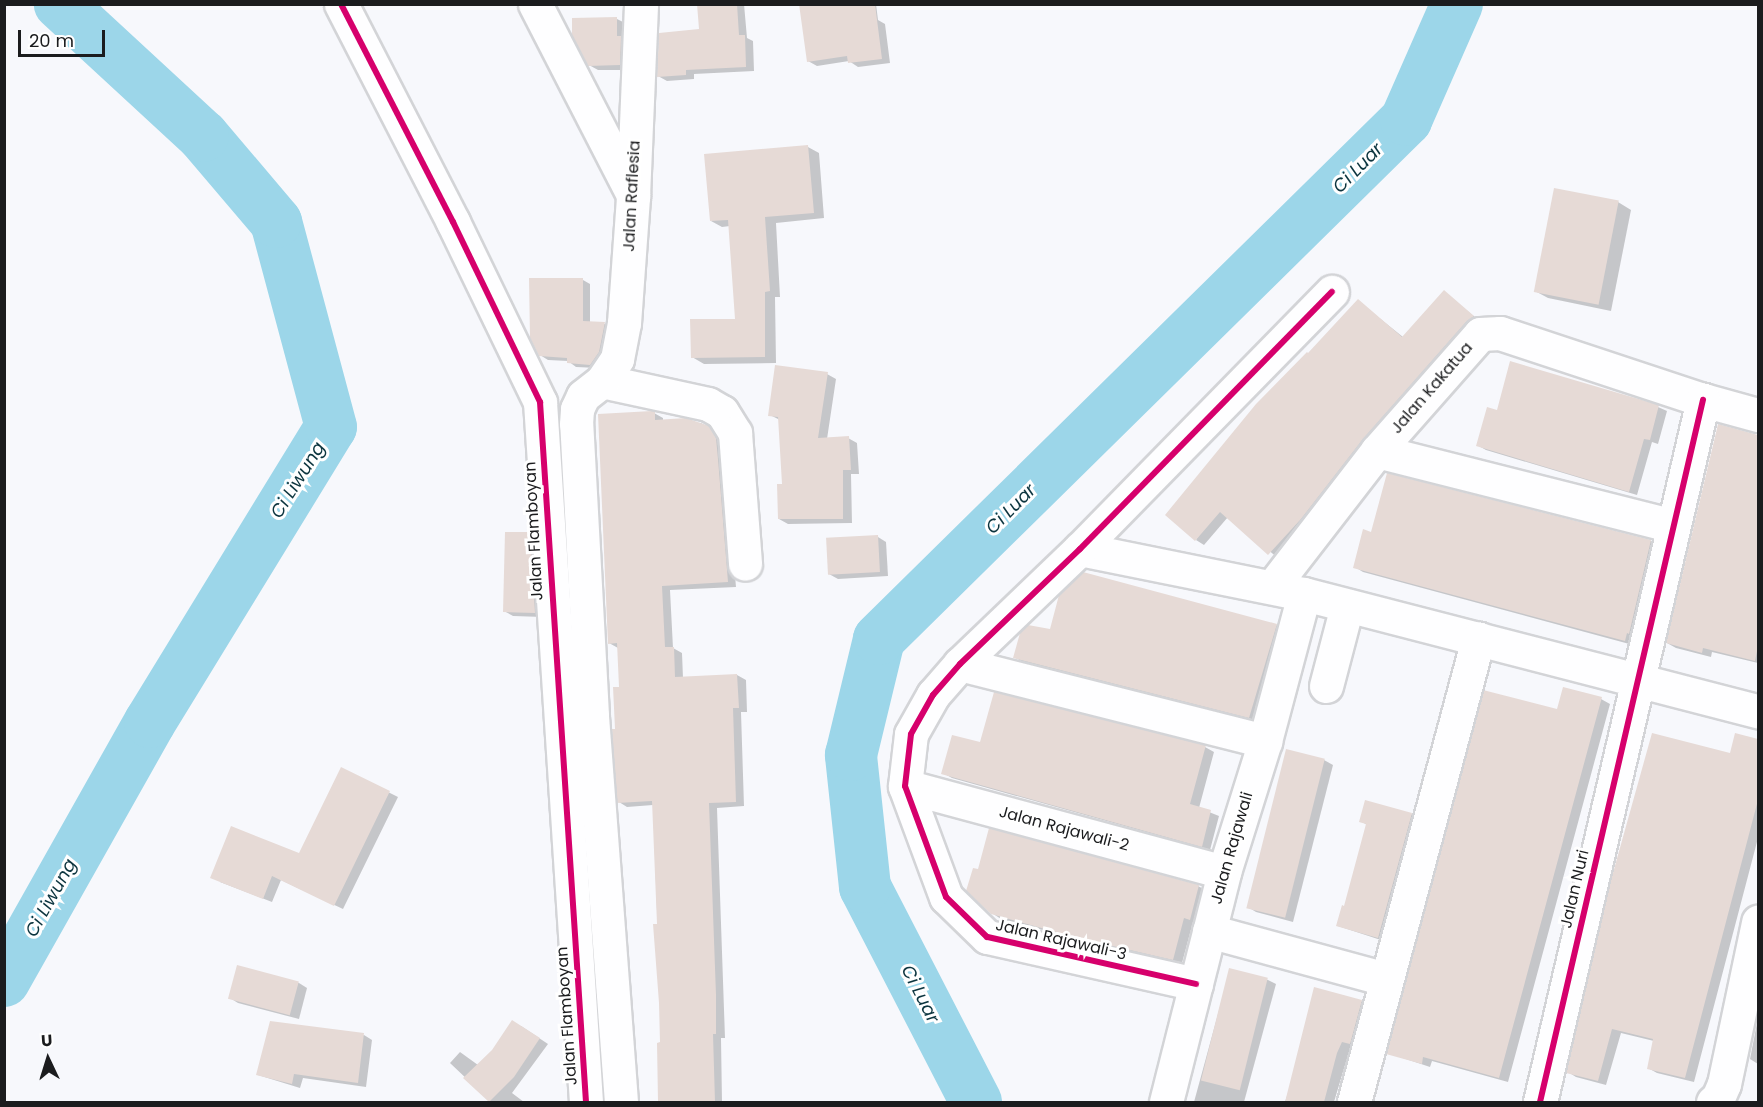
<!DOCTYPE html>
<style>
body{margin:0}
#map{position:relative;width:1763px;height:1107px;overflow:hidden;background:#f7f8fc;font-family:Poppins,sans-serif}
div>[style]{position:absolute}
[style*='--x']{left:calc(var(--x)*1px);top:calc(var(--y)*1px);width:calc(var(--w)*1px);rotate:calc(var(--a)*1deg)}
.shadow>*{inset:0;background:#0003}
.river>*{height:52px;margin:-26px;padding:0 26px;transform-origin:26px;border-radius:26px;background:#9cd6e9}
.building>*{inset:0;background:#e6dad6;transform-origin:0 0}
.roads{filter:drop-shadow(2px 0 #d3d4d7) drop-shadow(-2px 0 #d3d4d7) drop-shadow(0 2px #d3d4d7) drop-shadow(0 -2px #d3d4d7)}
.minor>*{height:33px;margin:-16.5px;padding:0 16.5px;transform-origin:16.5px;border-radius:16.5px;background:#fefeff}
.cycleway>*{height:6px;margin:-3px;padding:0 3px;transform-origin:3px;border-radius:3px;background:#d6006c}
span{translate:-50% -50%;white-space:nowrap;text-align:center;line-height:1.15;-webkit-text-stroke:6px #fff;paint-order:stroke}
.street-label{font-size:16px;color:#1b1c1e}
.water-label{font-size:18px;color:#0c353f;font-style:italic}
.frame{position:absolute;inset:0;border:6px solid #1b1c1e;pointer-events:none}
.north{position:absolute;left:18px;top:1029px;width:60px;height:60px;-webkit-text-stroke:4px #fff;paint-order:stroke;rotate:356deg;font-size:16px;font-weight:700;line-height:24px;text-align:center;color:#1b1c1e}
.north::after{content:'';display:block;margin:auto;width:21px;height:27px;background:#1b1c1e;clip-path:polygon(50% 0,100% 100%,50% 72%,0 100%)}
.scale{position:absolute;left:18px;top:30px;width:87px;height:27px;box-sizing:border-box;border:3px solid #1b1c1e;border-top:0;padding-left:8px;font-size:18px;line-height:21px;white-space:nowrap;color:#1b1c1e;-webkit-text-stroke:4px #fff;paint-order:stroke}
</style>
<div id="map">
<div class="shadow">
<i style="clip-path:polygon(699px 4px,744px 4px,747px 38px,753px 41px,754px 71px,694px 74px,694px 79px,667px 81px,658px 76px,701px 31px)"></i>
<i style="clip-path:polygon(801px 4px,876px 4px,878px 20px,885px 24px,890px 63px,858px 67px,849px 61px,817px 66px,808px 61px)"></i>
<i style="clip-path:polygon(617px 19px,625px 23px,628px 70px,598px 70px,589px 65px)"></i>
<i style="clip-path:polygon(808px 147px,819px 153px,824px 218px,776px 223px,780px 297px,775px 297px,776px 363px,704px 364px,692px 357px,736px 320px,730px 226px,722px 227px,711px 221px)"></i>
<i style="clip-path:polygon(1618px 202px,1631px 210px,1611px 311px,1548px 298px,1535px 291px)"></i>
<i style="clip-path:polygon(583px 280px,590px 284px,590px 323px,605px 324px,612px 328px,598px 368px,576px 367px,568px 361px,548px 360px,540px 355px)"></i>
<i style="clip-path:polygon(1444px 292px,1481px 322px,1278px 558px,1228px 517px,1204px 545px,1196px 540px,1309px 355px,1358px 301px,1403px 337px)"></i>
<i style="clip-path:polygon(827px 374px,836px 379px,827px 439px,848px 438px,857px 443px,859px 474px,851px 474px,852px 523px,788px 524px,779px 519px,784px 485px,780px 420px,770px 415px)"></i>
<i style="clip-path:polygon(1658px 407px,1667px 411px,1658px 444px,1652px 442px,1637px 495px,1486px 450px,1477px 445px,1498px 412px)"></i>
<i style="clip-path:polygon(654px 413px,663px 418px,663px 421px,701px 423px,717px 433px,724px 444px,736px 587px,670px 590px,673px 648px,682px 653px,683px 678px,737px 675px,746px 680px,747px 712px,741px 712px,744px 806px,717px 808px,725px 1038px,721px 1038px,722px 1102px,659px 1102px,658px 1044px,662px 1044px,653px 805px,627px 807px,619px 802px,617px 730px,621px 688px,618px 648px,609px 643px)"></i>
<i style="clip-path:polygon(1719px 426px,1758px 437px,1758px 663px,1712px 652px,1711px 657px,1676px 648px,1667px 643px)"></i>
<i style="clip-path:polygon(1372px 533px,1651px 541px,1659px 546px,1633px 645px,1363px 572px,1355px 567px)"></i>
<i style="clip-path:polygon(529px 534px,538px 539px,543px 617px,513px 616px,504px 611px)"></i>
<i style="clip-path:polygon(878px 537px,886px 542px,888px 576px,838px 579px,829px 574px)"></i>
<i style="clip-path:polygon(1276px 625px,1284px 630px,1258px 721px,1023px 662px,1014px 657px,1051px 631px)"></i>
<i style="clip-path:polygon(1601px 699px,1610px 704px,1508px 1082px,1432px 1061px,1430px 1067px,1388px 1053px,1558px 711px)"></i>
<i style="clip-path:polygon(1736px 735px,1758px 741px,1758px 838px,1694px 1082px,1657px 1073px,1648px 1068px,1654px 1041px,1621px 1033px,1606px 1085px,1576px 1077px,1568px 1072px,1732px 755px)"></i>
<i style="clip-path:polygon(981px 744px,1205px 747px,1214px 752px,1199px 808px,1219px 816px,1210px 850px,952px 778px,943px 773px)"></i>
<i style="clip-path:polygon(1324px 760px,1333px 765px,1293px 922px,1256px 912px,1248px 907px)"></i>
<i style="clip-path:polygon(342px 769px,398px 797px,343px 909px,281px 880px,272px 902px,220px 882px,300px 855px)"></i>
<i style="clip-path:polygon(1411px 814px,1420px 819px,1387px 942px,1338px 926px,1345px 908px,1367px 825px,1361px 821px)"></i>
<i style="clip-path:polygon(1198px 886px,1207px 891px,1198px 923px,1193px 922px,1182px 963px,1088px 942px,1001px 919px,992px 913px)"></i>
<i style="clip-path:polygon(238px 967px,299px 983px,307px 988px,299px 1019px,238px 1003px,230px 998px)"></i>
<i style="clip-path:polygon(1230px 970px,1268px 980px,1276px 984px,1244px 1102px,1194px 1102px)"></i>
<i style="clip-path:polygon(1361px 1001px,1370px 1006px,1359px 1047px,1351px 1045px,1334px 1102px,1285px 1102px,1291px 1084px)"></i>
<i style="clip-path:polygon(1758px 1018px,1758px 1064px,1750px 1059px)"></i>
<i style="clip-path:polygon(521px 1026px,548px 1044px,512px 1093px,524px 1102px,491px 1102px,450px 1063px,460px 1052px,478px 1065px)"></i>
<i style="clip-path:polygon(364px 1035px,372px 1040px,366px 1087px,303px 1078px,300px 1088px,258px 1075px)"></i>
</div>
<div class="river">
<i style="--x:4;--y:981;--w:297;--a:-60.6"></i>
<i style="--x:150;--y:722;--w:346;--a:-58.5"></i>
<i style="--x:331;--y:427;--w:212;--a:-105"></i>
<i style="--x:276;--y:222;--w:113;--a:-130.3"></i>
<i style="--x:203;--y:136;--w:195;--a:-137.3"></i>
<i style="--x:976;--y:1102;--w:242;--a:-117.3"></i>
<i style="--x:865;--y:887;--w:133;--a:-96.1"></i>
<i style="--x:851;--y:755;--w:119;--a:-76.4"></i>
<i style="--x:879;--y:639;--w:740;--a:-44.56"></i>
<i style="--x:1406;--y:120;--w:127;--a:-66.3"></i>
</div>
<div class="building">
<i style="clip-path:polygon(697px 4px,737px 4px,739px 35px,745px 35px,746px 67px,686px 70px,686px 75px,657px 77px,659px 33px,699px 29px)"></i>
<i style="clip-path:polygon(799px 4px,875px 4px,882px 59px,848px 63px,847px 56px,807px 62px)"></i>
<i style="clip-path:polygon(617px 17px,617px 36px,621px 36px,620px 65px,588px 66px,572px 36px,572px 18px)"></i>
<i style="clip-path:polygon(808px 145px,814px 213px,765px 217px,770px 291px,765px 292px,765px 357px,691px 358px,690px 319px,735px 319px,728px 220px,710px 221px,704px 154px)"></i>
<i style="left:1554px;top:188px;width:66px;height:106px;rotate:11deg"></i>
<i style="clip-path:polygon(529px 278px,583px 278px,583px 321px,605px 322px,599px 352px,590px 365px,567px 363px,567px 358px,539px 356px,530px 338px)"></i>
<i style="clip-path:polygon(1444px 290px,1474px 316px,1466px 322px,1363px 439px,1301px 519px,1268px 555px,1220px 512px,1195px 541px,1165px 515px,1256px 404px,1307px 352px,1308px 353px,1358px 299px,1402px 337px)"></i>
<i style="clip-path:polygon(1510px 361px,1659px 405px,1650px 440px,1644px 439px,1629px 492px,1476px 446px,1487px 407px,1497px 410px)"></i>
<i style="clip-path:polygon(775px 365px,828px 372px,818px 438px,849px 436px,851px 470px,843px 470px,843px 519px,778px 519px,777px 484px,782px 484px,778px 417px,768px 416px)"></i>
<i style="clip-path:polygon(652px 411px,655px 412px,655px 420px,686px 418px,709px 426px,716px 438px,718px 459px,728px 582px,662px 586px,665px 647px,674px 647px,675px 677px,737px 674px,739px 708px,733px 708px,736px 802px,709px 803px,716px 995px,716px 1034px,713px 1034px,715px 1102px,658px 1102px,657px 1043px,660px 1042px,659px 1003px,653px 924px,657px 924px,652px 801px,617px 803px,612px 729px,615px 729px,613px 687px,619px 687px,617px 643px,608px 644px,598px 414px)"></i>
<i style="clip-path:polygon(1718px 424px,1758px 435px,1758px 646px,1755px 661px,1703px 648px,1702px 653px,1666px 643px)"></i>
<i style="clip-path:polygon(1387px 473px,1651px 540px,1629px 634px,1627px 633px,1625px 641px,1353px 568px,1363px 529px,1371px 532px)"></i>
<i style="clip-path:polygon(505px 532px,530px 532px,535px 613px,503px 612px)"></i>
<i style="left:878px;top:535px;width:37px;height:52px;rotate:87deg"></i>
<i style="clip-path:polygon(1083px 572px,1277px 624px,1249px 718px,1013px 658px,1020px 633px,1028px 625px,1050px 629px,1059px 595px)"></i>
<i style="clip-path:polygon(1563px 687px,1602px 697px,1499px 1078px,1423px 1057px,1422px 1064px,1386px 1054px,1483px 690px,1557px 709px)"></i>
<i style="clip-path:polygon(994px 692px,1206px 745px,1190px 804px,1211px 810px,1202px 847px,941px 774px,952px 735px,980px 742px)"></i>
<i style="clip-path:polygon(1652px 733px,1730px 753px,1735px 733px,1758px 739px,1758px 800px,1685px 1078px,1647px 1069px,1653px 1039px,1612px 1029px,1598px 1081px,1566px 1073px,1611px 880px)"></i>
<i style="left:1286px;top:749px;width:40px;height:164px;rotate:14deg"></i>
<i style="clip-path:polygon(341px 767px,390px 791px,334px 906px,272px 876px,263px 899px,210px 878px,231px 826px,299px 853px)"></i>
<i style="clip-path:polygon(1365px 800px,1412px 813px,1378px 938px,1336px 926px,1342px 905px,1344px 906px,1366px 824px,1359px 822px)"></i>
<i style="clip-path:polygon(989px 828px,1199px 885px,1190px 920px,1184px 918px,1173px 960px,1078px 938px,991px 914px,966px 891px,973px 868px,978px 869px)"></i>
<i style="left:237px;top:965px;width:64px;height:35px;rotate:15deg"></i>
<i style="left:1229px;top:968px;width:40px;height:116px;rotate:14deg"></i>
<i style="clip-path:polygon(1314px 987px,1362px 1000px,1350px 1044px,1342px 1042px,1337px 1053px,1324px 1102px,1285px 1102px)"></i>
<i style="clip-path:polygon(512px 1020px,540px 1038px,514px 1077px,489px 1102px,463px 1078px,492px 1050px)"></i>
<i style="clip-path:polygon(270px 1021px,364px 1033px,358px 1083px,294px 1074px,292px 1084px,256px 1075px)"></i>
</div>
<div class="roads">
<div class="minor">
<i style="--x:341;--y:4;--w:245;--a:62.8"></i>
<i style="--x:453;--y:222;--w:200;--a:64.2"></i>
<i style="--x:540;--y:402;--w:702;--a:86.24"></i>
<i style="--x:535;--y:4;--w:215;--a:62.8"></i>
<i style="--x:602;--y:381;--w:108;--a:12.2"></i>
<i style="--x:708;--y:404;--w:16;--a:30"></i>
<i style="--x:722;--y:412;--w:25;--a:58"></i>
<i style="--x:735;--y:433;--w:131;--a:85.6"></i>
<i style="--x:1377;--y:451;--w:305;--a:14.2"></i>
<i style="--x:1080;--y:549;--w:228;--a:11.4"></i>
<i style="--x:1304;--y:594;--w:469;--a:14.5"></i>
<i style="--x:1272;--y:587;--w:172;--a:-52.3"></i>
<i style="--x:1377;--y:451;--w:156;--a:-48.6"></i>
<i style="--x:1480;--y:334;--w:20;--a:-3"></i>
<i style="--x:1500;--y:333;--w:214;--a:18.3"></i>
<i style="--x:1703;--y:400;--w:57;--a:15.3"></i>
<i style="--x:960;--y:664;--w:315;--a:14.2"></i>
<i style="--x:1326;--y:686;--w:83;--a:-75.3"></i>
<i style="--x:905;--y:786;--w:330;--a:15.1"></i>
<i style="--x:1209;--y:931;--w:183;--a:15.2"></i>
<i style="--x:1196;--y:984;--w:214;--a:-167.3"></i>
<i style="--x:987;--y:937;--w:57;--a:-135.7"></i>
<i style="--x:946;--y:897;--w:118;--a:-110.3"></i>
<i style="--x:905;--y:786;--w:52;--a:-83.4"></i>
<i style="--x:911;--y:734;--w:45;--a:-60.6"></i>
<i style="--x:933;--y:695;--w:41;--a:-48.9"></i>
<i style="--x:960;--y:664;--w:166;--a:-43.8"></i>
<i style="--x:1080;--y:549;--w:360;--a:-45.6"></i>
<i style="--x:621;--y:1102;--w:388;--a:-94.3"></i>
<i style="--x:592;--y:715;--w:291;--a:-93.1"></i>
<i style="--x:576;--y:424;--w:15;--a:-86"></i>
<i style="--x:577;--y:409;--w:14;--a:-65"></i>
<i style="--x:583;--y:396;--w:24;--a:-38"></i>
<i style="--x:602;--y:381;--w:27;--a:-56"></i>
<i style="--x:617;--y:359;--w:37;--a:-79"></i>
<i style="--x:624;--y:323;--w:127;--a:-85.9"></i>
<i style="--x:633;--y:196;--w:192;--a:-87.6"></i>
<i style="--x:1166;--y:1102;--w:237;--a:-75.8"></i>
<i style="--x:1224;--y:872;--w:137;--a:-72.6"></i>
<i style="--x:1265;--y:741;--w:152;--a:-75.1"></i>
<i style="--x:1354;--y:1102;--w:480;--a:-75"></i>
<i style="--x:1540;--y:1102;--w:721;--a:-76.93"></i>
<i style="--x:1713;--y:1102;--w:6;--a:-39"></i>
<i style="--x:1718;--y:1098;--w:15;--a:-67"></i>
<i style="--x:1724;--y:1084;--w:166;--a:-78.1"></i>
</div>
</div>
<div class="cycleway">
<i style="--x:341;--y:4;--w:245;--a:62.8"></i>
<i style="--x:453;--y:222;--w:200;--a:64.2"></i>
<i style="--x:540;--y:402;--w:702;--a:86.24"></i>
<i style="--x:1196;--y:984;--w:214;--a:-167.3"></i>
<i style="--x:987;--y:937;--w:57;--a:-135.7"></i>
<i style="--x:946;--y:897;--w:118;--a:-110.3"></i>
<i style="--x:905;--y:786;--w:52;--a:-83.4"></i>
<i style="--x:911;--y:734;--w:45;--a:-60.6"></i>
<i style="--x:933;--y:695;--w:41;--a:-48.9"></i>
<i style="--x:960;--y:664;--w:166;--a:-43.8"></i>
<i style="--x:1080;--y:549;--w:360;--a:-45.6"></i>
<i style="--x:1540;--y:1102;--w:721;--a:-76.93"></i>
</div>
<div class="street-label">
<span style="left:632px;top:196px;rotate:-87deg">Jalan Raflesia</span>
<span style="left:1432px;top:388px;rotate:-49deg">Jalan Kakatua</span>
<span style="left:534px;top:531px;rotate:-93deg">Jalan Flamboyan</span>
<span style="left:1064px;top:829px;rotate:15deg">Jalan Rajawali-2</span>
<span style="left:1232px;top:848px;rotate:-74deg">Jalan Rajawali</span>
<span style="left:1575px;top:889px;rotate:-77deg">Jalan Nuri</span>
<span style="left:1061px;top:940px;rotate:13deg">Jalan Rajawali-3</span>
<span style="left:567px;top:1016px;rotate:-94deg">Jalan Flamboyan</span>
</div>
<div class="water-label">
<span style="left:1358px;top:168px;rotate:-45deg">Ci Luar</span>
<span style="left:298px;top:480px;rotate:-58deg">Ci Liwung</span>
<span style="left:1011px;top:509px;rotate:-45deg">Ci Luar</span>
<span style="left:51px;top:898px;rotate:-61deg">Ci Liwung</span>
<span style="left:920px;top:994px;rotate:63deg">Ci Luar</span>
</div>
<div class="frame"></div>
<div class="north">U</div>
<div class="scale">20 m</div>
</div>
